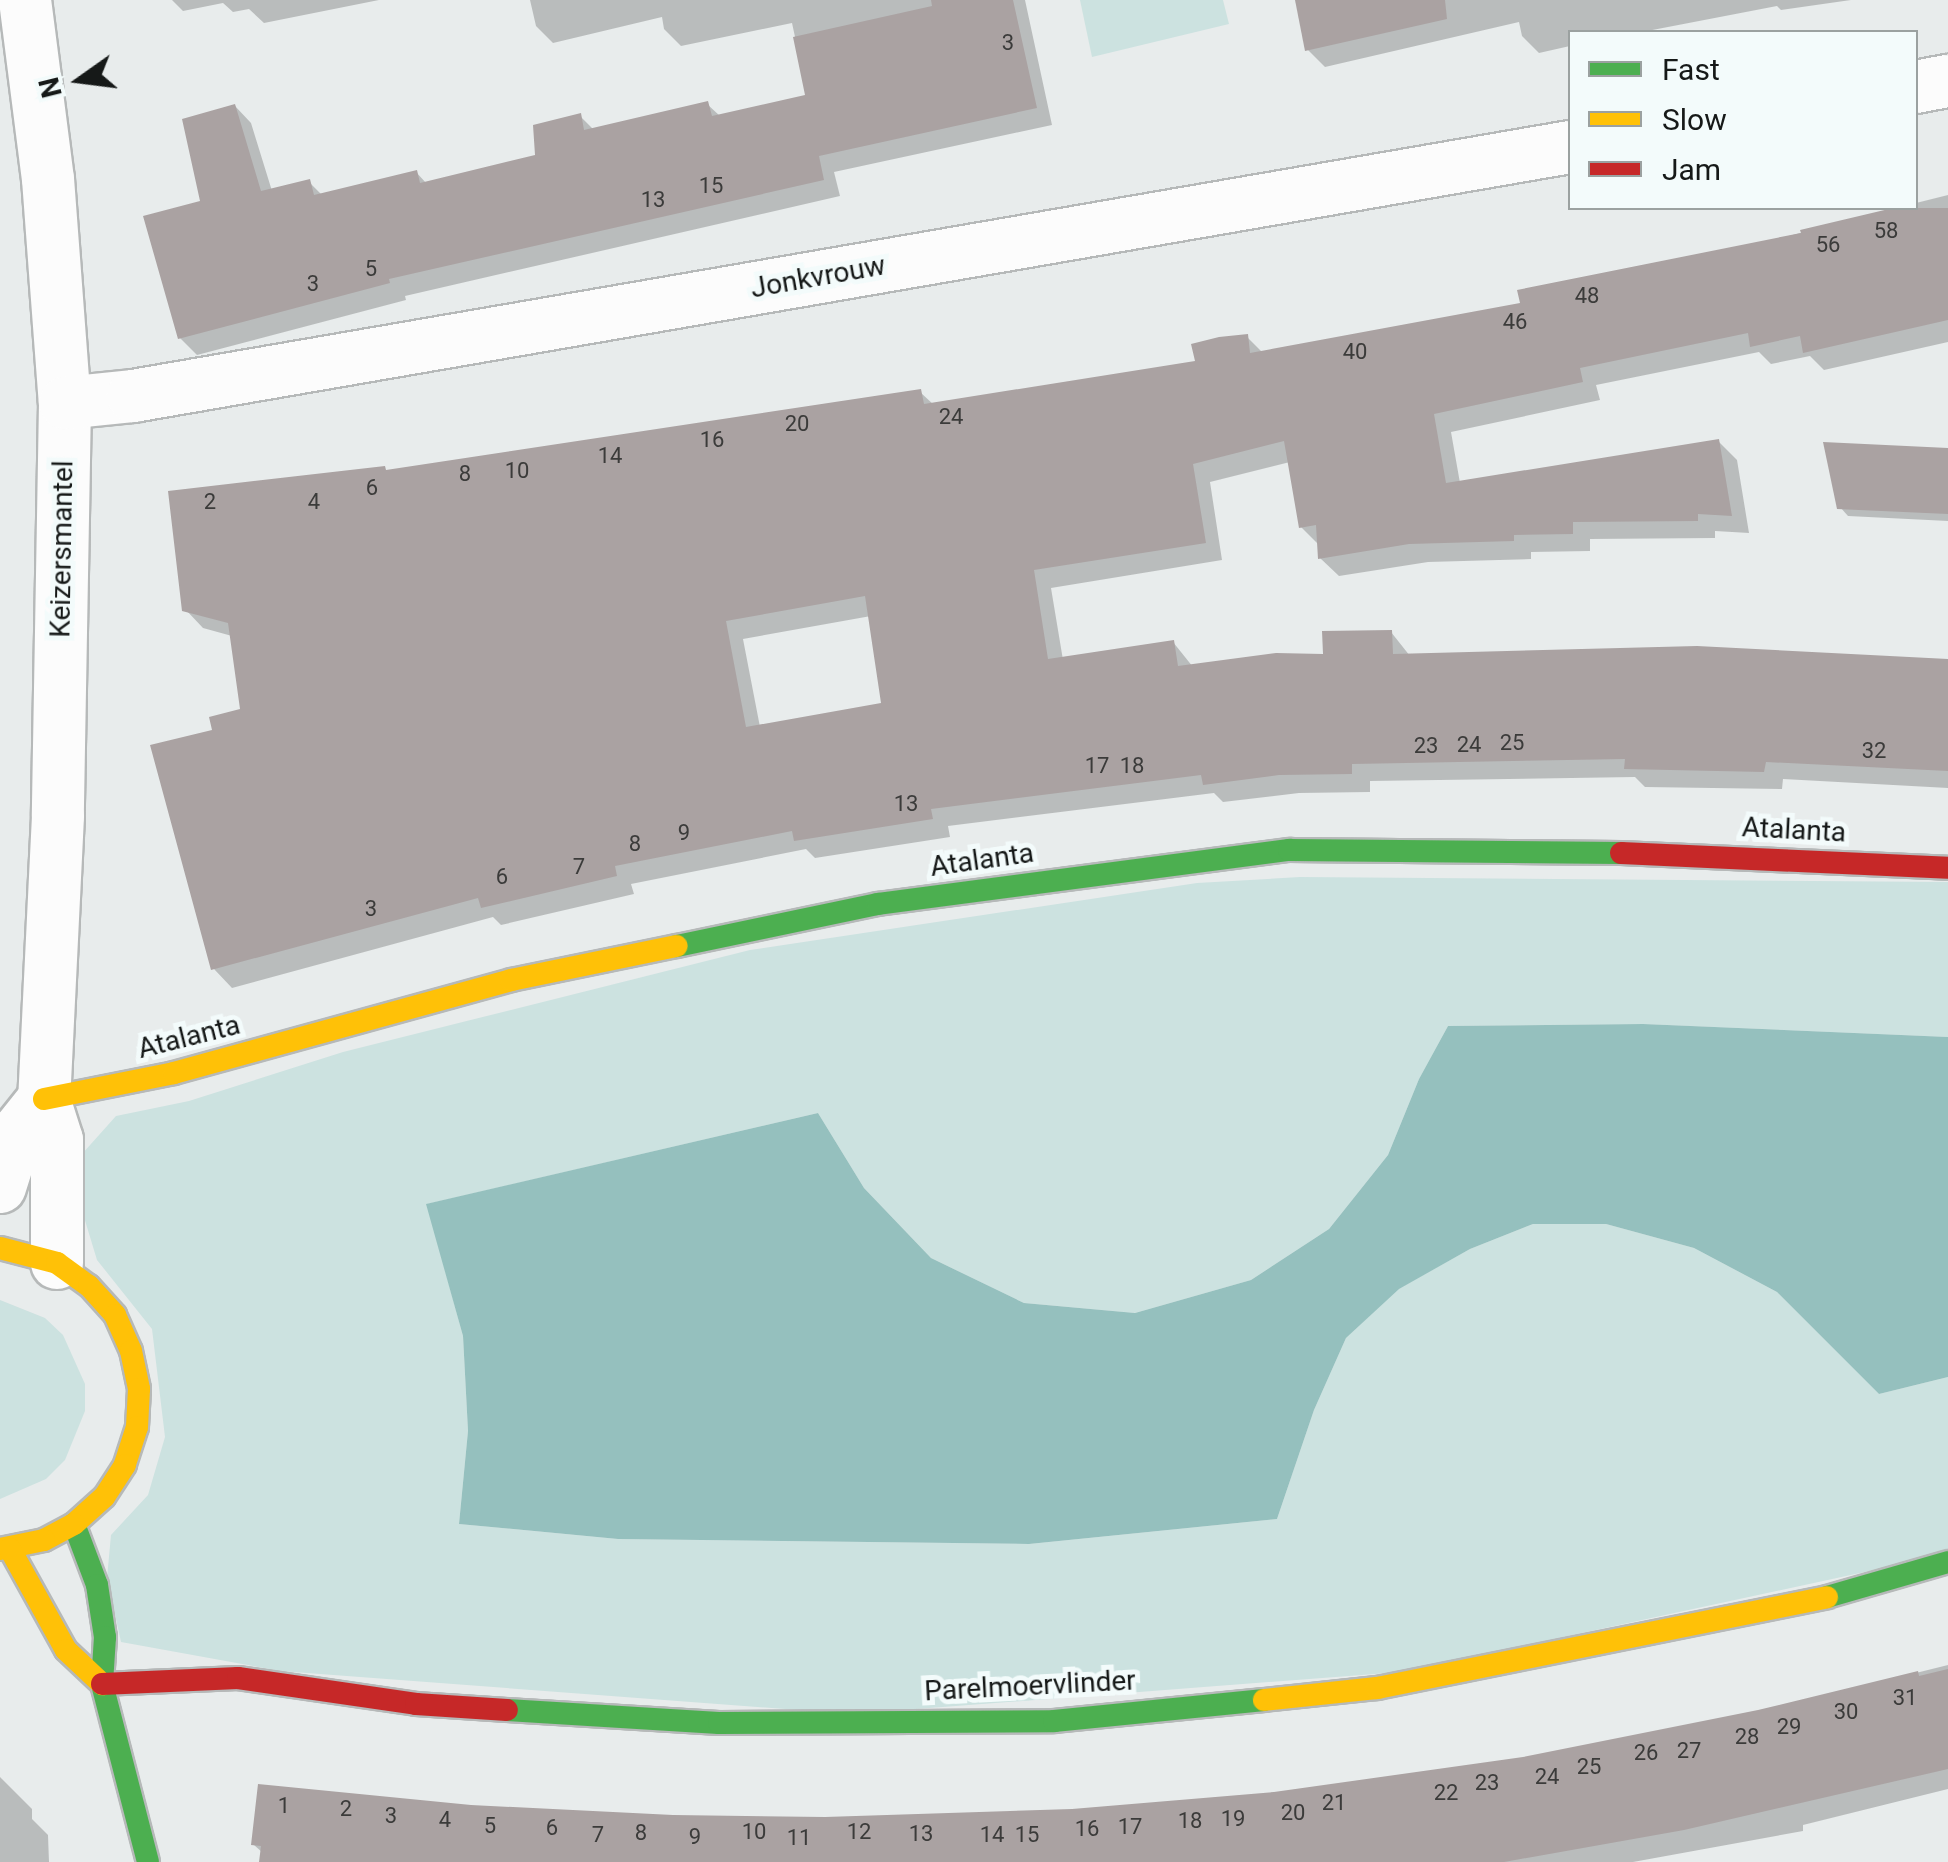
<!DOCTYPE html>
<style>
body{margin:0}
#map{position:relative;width:1948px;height:1862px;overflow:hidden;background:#e8ecec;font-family:Roboto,sans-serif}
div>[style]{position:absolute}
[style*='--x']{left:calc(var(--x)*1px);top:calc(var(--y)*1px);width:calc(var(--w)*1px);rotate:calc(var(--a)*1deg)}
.green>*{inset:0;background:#cce2e0}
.water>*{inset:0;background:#95c0be}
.shadow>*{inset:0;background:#0003}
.building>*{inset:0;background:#aaa2a2}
.roads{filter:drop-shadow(2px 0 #b6b9b9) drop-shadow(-2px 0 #b6b9b9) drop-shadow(0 2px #b6b9b9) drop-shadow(0 -2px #b6b9b9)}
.street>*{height:52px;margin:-26px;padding:0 26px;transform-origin:26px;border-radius:26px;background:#fcfcfc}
.fast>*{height:22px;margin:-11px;padding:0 11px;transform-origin:11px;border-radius:11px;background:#4caf50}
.slow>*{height:22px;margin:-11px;padding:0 11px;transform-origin:11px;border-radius:11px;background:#ffc107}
.jam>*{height:22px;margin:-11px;padding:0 11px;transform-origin:11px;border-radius:11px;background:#c62828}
span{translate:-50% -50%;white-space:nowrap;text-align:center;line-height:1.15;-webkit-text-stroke:10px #f3fbfb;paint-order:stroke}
.number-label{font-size:22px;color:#3b3b3a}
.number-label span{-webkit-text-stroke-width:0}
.street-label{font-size:28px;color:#161918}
.legend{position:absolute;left:1568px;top:30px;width:350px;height:180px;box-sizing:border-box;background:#f3fbfb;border:2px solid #9ba1a0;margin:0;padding:12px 18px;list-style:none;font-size:30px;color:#161918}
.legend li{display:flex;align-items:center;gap:20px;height:50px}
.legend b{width:50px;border:2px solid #9ba1a0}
.north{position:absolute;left:30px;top:30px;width:100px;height:100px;-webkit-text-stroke:8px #f3fbfb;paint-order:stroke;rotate:256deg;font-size:28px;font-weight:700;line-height:40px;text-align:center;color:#161918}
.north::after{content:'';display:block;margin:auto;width:35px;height:45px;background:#161918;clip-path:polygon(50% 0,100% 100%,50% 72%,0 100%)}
</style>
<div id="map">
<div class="green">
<i style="clip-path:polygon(1080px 0,1223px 0,1229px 24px,1092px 57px)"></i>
<i style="clip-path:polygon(1300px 877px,1948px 882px,1948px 1037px,1643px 1024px,1448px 1026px,1419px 1079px,1388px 1155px,1329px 1229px,1251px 1280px,1135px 1313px,1024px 1303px,931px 1258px,864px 1188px,818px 1113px,427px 1204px,463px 1336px,468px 1431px,459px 1524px,618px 1539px,1029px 1544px,1277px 1519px,1314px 1410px,1346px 1338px,1398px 1289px,1470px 1249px,1533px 1224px,1606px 1224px,1694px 1248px,1777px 1292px,1879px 1394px,1948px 1377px,1948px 1554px,1401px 1672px,851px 1714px,280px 1671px,121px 1642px,107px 1578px,111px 1535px,148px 1495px,165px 1437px,152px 1329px,97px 1260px,80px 1204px,82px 1154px,116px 1116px,189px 1101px,343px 1052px,750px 950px,1197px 883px)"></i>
<i style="clip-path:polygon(0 1300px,45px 1318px,63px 1335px,85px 1384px,85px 1411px,65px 1460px,46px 1479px,0 1499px)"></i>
</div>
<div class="water">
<i style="clip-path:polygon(1643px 1024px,1948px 1037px,1948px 1377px,1879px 1394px,1777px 1292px,1694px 1248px,1606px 1224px,1533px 1224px,1470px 1249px,1399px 1289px,1346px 1338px,1314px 1410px,1277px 1519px,1029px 1544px,618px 1539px,459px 1524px,468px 1431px,463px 1336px,426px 1204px,818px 1113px,864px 1188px,931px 1258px,1024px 1303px,1135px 1313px,1251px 1280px,1329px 1229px,1388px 1155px,1419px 1079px,1448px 1026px)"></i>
</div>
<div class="shadow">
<i style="clip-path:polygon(172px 0,379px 0,264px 23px,249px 9px,233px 12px,223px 3px,183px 11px)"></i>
<i style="clip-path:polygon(530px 0,1025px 0,1052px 125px,834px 172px,840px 196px,405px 296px,406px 300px,197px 355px,180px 338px,203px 202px,235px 106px,251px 123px,272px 191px,309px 182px,323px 196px,416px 172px,427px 184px,538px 157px,580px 116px,594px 130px,707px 104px,720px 116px,808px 97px,792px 23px,681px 46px,664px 29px,662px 17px,553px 43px,536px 26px)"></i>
<i style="clip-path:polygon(1297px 0,1851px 0,1781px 10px,1777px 6px,1642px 32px,1570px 32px,1570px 46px,1539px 53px,1522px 36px,1519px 22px,1325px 67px,1308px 50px)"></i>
<i style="clip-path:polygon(evenodd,1948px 195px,1948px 342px,1824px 370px,1810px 356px,1771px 364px,1759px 352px,1596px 385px,1600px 400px,1451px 432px,1460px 483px,1719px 442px,1737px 460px,1749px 533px,1715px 531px,1715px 538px,1590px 539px,1590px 551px,1531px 552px,1531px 559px,1428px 562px,1339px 576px,1320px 558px,1320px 546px,1301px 527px,1290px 462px,1210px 482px,1222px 560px,1051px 588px,1063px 660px,1173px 642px,1193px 667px,1326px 657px,1391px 632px,1410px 656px,1948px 661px,1948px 788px,1783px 779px,1782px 789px,1645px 787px,1635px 777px,1370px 781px,1370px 792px,1299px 793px,1223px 802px,1214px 793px,948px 826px,950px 837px,815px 858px,806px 849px,631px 884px,634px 894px,501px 925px,493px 917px,232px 988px,214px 969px,243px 711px,232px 636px,203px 628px,185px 609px,388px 472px,920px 392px,934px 405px,1197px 364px,1247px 337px,1263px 353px,1523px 305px,1897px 208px,1916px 208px,1916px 203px,1948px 195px,871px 616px,884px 705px,760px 727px,743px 639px,871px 616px)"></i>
<i style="clip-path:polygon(1948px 451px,1948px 521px,1848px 516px,1840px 507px)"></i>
<i style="clip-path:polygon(1948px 1665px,1948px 1789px,1803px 1825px,1803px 1831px,1633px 1862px,261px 1862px,263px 1853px,253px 1844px,538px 1812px,825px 1820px,1072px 1812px,1274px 1794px,1523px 1759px,1759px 1712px)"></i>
<i style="clip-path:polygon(0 1777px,32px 1809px,32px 1819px,48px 1835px,49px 1862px,0 1862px)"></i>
</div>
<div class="building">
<i style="clip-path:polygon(931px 0,1013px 0,1037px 108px,819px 156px,824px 180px,389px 279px,390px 283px,178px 339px,143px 216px,200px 201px,182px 119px,235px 104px,261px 191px,310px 179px,314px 195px,417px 170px,420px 183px,535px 155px,533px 125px,581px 113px,584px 130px,708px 101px,712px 116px,805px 95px,793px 37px,932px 6px)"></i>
<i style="clip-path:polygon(1295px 0,1445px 0,1447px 19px,1305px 51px)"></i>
<i style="clip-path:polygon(evenodd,1893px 208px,1948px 208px,1948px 320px,1803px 353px,1800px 336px,1750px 347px,1748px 333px,1580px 368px,1583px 382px,1434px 414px,1446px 483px,1719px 439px,1732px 516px,1698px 514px,1698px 521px,1573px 522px,1573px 534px,1514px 535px,1514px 541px,1409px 544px,1318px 559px,1316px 525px,1299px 528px,1284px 441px,1193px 464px,1206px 543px,1034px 570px,1048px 659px,1174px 640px,1178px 666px,1276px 653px,1323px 654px,1322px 631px,1392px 630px,1393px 654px,1697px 646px,1948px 659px,1948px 771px,1766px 762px,1764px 772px,1624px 769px,1625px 759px,1352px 764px,1352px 774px,1279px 775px,1203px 785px,1201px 775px,931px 809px,933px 819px,794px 841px,792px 831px,615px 866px,617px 876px,481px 908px,478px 898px,211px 970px,150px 745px,212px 730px,209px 717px,240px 709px,228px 623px,182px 611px,168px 491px,385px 466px,386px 470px,921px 389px,924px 404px,1195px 361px,1191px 344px,1219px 337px,1248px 334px,1250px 353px,1520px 303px,1517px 290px,1801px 233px,1800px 230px,1893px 208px,865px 596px,881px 703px,746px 727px,726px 621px,865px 596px)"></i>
<i style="clip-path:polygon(1823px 442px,1948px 448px,1948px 514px,1837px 509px)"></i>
<i style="clip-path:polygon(1948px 1669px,1948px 1769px,1684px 1830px,1504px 1862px,259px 1862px,261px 1846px,251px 1845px,258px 1784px,471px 1805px,673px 1815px,825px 1817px,1072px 1809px,1274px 1792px,1523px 1757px,1758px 1710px,1918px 1671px,1919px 1676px)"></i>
</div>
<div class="roads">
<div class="street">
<i style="--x:25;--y:0;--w:180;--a:82.7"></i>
<i style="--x:48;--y:179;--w:225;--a:85.7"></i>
<i style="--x:65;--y:403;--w:413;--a:91"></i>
<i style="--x:58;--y:816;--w:283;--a:92.8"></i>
<i style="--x:44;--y:1099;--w:43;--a:72.4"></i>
<i style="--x:57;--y:1140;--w:123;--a:90"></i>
<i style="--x:1916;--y:87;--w:33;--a:-11"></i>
<i style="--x:65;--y:403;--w:68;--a:-5.9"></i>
<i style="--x:133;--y:396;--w:1458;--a:-9.83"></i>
<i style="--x:0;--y:1187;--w:57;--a:-72.5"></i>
<i style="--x:17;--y:1133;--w:43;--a:-51.5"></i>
</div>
<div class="fast">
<i style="--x:677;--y:946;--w:205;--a:-11.8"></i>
<i style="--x:878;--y:904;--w:415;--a:-7.5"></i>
<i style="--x:1289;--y:850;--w:332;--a:0.5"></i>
<i style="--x:74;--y:1524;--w:65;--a:69.3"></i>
<i style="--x:97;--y:1585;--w:53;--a:81.3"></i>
<i style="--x:105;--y:1637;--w:47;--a:93.7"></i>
<i style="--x:102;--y:1684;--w:184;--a:75.5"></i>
<i style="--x:1827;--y:1597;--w:126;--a:-16.1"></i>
<i style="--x:507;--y:1710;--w:212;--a:3.5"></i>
<i style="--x:719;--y:1723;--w:335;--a:-0.3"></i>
<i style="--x:1054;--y:1721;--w:211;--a:-5.7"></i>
</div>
<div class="slow">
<i style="--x:44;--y:1099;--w:133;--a:-11.3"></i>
<i style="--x:174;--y:1073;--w:350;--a:-15.4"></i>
<i style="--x:511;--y:980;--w:169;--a:-11.6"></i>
<i style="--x:0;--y:1248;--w:59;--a:14.7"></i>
<i style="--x:57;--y:1263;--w:39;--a:36"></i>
<i style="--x:89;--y:1286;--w:39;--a:48"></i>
<i style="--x:115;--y:1315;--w:39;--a:66"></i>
<i style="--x:131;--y:1351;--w:39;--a:78"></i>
<i style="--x:139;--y:1389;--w:38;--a:93"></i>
<i style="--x:137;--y:1427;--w:40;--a:108"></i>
<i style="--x:125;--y:1465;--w:38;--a:123"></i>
<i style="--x:104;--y:1497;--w:40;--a:138"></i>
<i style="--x:74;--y:1524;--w:34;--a:152"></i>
<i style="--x:44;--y:1540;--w:45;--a:168.4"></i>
<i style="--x:10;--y:1549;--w:115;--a:61"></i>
<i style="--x:66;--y:1650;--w:50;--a:43.4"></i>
<i style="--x:1264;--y:1700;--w:114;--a:-6.1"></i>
<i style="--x:1377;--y:1688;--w:459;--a:-11.4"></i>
</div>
<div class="jam">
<i style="--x:1621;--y:853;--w:327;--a:2.6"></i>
<i style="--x:102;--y:1684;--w:136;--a:-2.5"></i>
<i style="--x:238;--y:1678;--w:180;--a:8.3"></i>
<i style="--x:416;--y:1704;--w:91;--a:3.8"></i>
</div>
</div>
<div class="number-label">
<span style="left:1008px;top:43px">3</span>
<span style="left:711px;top:186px">15</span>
<span style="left:653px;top:200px">13</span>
<span style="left:1886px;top:231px">58</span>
<span style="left:1828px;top:245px">56</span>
<span style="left:371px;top:269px">5</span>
<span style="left:313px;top:284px">3</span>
<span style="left:1587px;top:296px">48</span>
<span style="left:1515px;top:322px">46</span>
<span style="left:1355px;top:352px">40</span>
<span style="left:951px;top:417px">24</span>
<span style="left:797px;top:424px">20</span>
<span style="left:712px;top:440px">16</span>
<span style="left:610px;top:456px">14</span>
<span style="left:517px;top:471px">10</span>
<span style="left:465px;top:474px">8</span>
<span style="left:372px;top:488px">6</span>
<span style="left:210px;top:502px">2</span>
<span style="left:314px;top:502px">4</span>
<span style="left:1512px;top:743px">25</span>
<span style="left:1469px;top:745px">24</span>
<span style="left:1426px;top:746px">23</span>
<span style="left:1874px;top:751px">32</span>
<span style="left:1097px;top:766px">17</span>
<span style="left:1132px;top:766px">18</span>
<span style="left:906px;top:804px">13</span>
<span style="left:684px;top:833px">9</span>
<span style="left:635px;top:844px">8</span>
<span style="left:579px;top:867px">7</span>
<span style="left:502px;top:877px">6</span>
<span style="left:371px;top:909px">3</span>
<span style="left:1905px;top:1698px">31</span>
<span style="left:1846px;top:1712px">30</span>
<span style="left:1789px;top:1727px">29</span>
<span style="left:1747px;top:1737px">28</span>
<span style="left:1689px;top:1751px">27</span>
<span style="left:1646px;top:1753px">26</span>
<span style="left:1589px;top:1767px">25</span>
<span style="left:1547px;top:1777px">24</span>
<span style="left:1487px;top:1783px">23</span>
<span style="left:1446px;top:1793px">22</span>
<span style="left:1334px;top:1803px">21</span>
<span style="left:284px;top:1806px">1</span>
<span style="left:346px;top:1809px">2</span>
<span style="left:1293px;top:1813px">20</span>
<span style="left:391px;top:1816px">3</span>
<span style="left:1233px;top:1819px">19</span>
<span style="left:445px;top:1820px">4</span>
<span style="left:1190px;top:1821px">18</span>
<span style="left:490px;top:1826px">5</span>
<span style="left:1130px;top:1827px">17</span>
<span style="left:552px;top:1828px">6</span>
<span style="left:1087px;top:1829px">16</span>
<span style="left:754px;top:1832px">10</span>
<span style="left:859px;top:1832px">12</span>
<span style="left:641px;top:1833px">8</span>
<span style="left:921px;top:1834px">13</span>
<span style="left:598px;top:1835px">7</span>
<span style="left:992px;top:1835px">14</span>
<span style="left:1027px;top:1835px">15</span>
<span style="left:695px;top:1837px">9</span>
<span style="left:799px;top:1838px">11</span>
</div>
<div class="street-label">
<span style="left:818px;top:277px;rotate:-10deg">Jonkvrouw</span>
<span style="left:62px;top:549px;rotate:-89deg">Keizersmantel</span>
<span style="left:1794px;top:830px;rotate:3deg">Atalanta</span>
<span style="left:982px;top:860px;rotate:-8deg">Atalanta</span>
<span style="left:189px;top:1037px;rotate:-14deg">Atalanta</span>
<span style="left:1030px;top:1686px;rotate:-3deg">Parelmoervlinder</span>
</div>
<ul class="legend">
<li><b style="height:12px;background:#4caf50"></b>Fast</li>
<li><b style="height:12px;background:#ffc107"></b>Slow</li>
<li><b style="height:12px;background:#c62828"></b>Jam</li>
</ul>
<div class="north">N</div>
</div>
